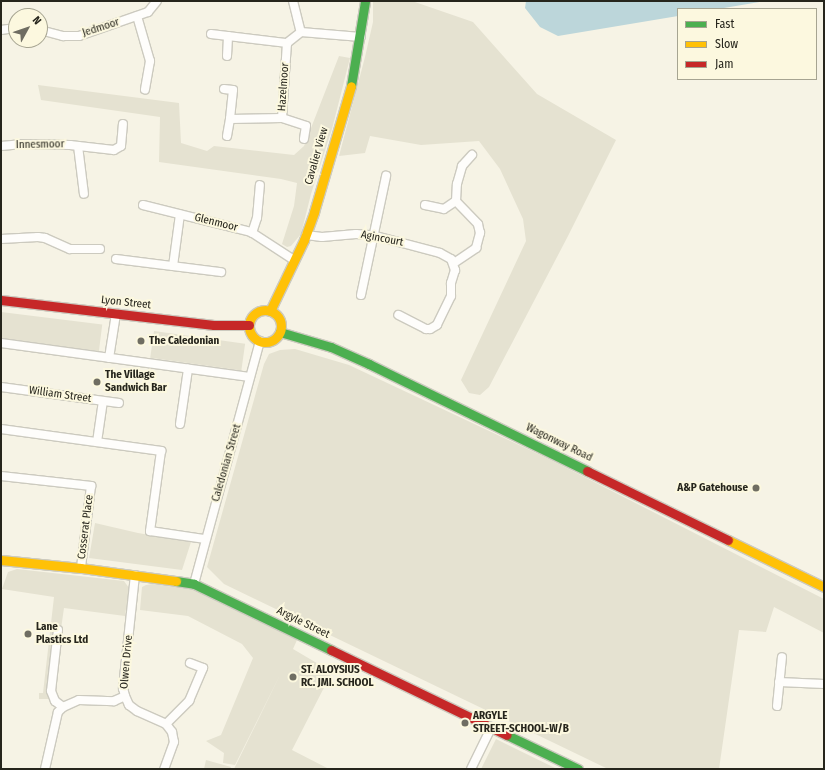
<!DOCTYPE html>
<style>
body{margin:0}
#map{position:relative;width:825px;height:770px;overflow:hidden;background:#f6f3e5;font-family:"Fira Sans Condensed",sans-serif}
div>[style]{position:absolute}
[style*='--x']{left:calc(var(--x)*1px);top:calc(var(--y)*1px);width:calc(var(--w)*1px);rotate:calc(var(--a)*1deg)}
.green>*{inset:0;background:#e5e2d1;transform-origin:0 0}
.water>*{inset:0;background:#bcd6da}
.roads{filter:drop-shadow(1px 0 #cccabf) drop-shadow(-1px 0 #cccabf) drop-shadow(0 1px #cccabf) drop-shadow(0 -1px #cccabf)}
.street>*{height:8px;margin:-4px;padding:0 4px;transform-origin:4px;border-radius:4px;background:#fefdfb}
.fast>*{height:9px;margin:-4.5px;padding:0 4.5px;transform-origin:4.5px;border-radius:4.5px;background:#4caf50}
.slow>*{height:9px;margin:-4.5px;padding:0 4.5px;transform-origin:4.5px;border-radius:4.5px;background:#ffc107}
.slow>.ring{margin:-4.5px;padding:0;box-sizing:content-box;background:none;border:9px solid #ffc107;border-radius:50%}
.jam>*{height:9px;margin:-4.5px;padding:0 4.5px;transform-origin:4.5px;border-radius:4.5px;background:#c62828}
.dots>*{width:11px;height:11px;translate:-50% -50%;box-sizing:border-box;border:2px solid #fcf8df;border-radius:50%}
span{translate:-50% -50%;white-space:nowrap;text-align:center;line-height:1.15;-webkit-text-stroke:4px #fcf8df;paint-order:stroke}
.street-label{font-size:11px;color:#26251c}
.poi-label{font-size:11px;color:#26251c;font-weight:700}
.left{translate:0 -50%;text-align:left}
.right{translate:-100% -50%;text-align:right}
.frame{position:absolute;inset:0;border:2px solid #26251c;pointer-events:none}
.legend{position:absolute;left:677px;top:8px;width:140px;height:72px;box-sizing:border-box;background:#fcf8df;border:1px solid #a6a491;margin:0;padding:5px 7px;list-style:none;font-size:12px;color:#26251c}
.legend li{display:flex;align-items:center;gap:8px;height:20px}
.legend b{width:20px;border:1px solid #a6a491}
.north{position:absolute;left:8px;top:8px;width:40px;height:40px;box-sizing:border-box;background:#fcf8df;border:1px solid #a6a491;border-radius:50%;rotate:50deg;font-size:11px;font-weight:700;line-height:16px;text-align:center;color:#26251c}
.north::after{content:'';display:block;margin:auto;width:14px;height:18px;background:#6f6d62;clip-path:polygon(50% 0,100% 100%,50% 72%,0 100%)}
</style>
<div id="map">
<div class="green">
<i style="clip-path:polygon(373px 1px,412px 1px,473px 22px,537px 94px,616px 140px,568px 236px,489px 387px,480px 395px,469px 393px,461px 380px,526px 241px,523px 219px,500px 169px,479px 141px,421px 145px,370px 136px,365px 153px,339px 156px,365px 57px,373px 22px)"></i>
<i style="clip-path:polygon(339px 56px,350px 58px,332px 129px,311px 194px,301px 234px,291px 246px,287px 247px,282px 244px,294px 206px,297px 183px,281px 179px,159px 162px,160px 117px,41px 100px,38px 85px,179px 103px,181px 143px,207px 151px,214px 146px,294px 155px,304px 146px)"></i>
<i style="left:1px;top:312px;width:102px;height:27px;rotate:7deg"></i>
<i style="left:154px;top:331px;width:92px;height:27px;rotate:8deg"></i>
<i style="clip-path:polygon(295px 349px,349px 365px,553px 461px,824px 599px,824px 633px,774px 607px,766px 632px,739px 630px,719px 769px,608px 769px,224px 584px,207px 567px,264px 364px,269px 354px,280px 350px)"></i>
<i style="clip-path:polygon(95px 523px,138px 533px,191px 542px,182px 570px,89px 558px)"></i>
<i style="clip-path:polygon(17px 569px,124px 581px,129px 588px,125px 616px,64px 608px,61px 629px,56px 629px,48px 699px,39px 699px,39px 693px,43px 693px,54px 597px,2px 589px,8px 572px)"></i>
<i style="clip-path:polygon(153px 584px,195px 590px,297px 640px,293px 649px,332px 672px,292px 750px,329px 769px,234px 769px,280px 675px,235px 765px,223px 763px,224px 753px,206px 741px,221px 735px,253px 658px,242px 644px,188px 616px,140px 610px,142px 587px,146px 585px)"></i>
<i style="clip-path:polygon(496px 739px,557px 769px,481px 769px)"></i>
<i style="clip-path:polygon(206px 760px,231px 767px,230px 769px,204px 769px)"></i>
</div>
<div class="water">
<i style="clip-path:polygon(526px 1px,766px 1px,718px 9px,678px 9px,678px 16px,558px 36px,540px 27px,525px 8px)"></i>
</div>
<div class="roads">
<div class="street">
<i style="--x:293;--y:1;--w:32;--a:76"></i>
<i style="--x:137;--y:16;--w:47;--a:73.9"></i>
<i style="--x:150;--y:61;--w:29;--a:100"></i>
<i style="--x:1;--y:30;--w:15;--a:-8"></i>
<i style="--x:40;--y:30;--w:24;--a:15"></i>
<i style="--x:63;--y:36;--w:16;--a:0"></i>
<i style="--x:79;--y:36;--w:73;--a:-19.2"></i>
<i style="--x:148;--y:12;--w:14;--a:-51"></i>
<i style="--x:211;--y:34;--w:77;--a:6.8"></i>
<i style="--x:227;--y:56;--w:20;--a:-87"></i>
<i style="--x:224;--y:89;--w:9;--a:6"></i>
<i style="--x:233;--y:90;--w:29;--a:96"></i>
<i style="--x:230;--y:119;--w:52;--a:-1.1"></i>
<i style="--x:282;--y:118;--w:75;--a:-86.2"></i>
<i style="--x:287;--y:43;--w:18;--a:-38"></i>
<i style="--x:301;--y:32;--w:60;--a:4.8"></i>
<i style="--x:282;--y:118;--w:25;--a:18"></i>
<i style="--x:306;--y:126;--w:13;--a:99"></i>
<i style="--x:227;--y:136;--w:17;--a:-80"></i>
<i style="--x:1;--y:146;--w:22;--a:-5"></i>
<i style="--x:23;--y:144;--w:47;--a:1.2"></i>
<i style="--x:70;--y:145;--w:44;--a:6.5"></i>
<i style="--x:114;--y:150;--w:8;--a:-30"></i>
<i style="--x:121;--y:146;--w:22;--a:-85"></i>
<i style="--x:78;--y:146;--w:48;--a:82.9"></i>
<i style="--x:143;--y:205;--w:111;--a:14"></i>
<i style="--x:251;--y:232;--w:51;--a:33.1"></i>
<i style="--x:425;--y:205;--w:19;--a:12"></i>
<i style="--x:444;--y:209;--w:14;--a:-34"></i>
<i style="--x:456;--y:201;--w:17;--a:-87"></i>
<i style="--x:457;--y:184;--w:19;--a:-74"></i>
<i style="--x:462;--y:166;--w:15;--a:-48"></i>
<i style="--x:252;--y:233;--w:16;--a:-72"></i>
<i style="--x:257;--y:218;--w:33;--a:-85"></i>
<i style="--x:306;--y:235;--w:16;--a:7"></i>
<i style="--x:322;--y:237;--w:34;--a:-5"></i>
<i style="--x:356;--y:234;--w:16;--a:4"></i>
<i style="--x:372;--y:235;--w:70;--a:14.8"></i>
<i style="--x:440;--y:253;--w:13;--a:29"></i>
<i style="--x:451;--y:259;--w:12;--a:70"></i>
<i style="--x:455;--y:270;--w:14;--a:107"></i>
<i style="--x:451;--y:283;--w:13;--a:90"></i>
<i style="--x:451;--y:296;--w:32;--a:116"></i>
<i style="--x:437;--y:325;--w:8;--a:150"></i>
<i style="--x:430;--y:329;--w:4;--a:180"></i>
<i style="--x:426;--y:329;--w:31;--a:-153"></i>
<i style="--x:1;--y:239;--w:37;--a:-3"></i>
<i style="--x:38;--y:237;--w:7;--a:8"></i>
<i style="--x:45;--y:238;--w:27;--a:24"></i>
<i style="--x:70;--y:249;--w:30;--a:0"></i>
<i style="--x:116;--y:259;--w:106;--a:7.1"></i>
<i style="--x:454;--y:263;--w:27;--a:-34"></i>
<i style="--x:476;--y:248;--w:16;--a:-75"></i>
<i style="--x:480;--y:233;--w:9;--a:-103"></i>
<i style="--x:478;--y:224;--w:32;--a:-134"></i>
<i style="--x:173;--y:266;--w:52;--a:-82.3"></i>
<i style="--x:361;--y:295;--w:122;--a:-78.1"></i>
<i style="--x:1;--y:343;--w:251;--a:7.8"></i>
<i style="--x:109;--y:358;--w:45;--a:-81"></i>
<i style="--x:1;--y:387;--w:119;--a:7.7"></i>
<i style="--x:180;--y:424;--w:56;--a:-81.7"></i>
<i style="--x:1;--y:429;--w:162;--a:7.8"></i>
<i style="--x:161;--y:451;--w:81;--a:97.8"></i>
<i style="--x:150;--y:531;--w:56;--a:8.3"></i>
<i style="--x:97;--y:442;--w:41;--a:-81.7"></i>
<i style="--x:1;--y:476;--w:91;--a:6.3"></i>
<i style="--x:91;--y:486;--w:83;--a:97"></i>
<i style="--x:135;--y:575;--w:114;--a:96.1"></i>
<i style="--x:123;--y:688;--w:8;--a:76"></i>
<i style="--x:125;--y:696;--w:10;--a:66"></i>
<i style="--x:129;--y:705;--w:10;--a:37"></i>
<i style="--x:137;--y:711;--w:32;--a:24"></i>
<i style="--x:166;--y:724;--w:10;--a:53"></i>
<i style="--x:172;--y:732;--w:10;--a:79"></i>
<i style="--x:174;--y:742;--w:29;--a:110"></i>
<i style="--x:194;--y:584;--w:252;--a:-74.8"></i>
<i style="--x:58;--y:630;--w:61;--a:96.5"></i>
<i style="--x:51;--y:691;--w:11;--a:68"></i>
<i style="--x:55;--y:701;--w:10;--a:37"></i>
<i style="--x:779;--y:682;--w:45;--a:2.5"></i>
<i style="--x:777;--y:706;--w:49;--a:-84.2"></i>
<i style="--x:166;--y:724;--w:33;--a:-45"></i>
<i style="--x:189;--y:701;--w:36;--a:-67"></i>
<i style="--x:203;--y:668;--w:14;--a:-159"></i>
<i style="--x:45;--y:769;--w:58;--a:-77.2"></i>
<i style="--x:58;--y:712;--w:7;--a:-45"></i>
<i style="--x:63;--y:707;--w:17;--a:-24"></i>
<i style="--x:79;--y:700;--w:35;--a:2"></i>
<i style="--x:114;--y:701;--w:12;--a:-24"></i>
<i style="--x:471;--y:769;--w:46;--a:-64"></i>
</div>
<div class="fast">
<i style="--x:351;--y:86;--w:86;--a:-80.6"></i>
<i style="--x:280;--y:332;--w:53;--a:16.4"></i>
<i style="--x:331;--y:347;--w:42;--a:24.1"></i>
<i style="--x:369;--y:364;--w:243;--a:26.1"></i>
<i style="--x:176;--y:581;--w:18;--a:9"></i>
<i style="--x:194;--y:584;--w:152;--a:25.7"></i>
<i style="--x:507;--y:735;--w:79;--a:25.6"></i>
</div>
<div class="slow">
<i class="ring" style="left:249px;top:310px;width:23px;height:23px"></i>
<i style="--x:270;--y:311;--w:79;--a:-64.4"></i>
<i style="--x:304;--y:240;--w:30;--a:-70"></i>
<i style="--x:314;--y:212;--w:131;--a:-73.6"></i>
<i style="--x:728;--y:540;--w:107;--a:26.1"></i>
<i style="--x:1;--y:560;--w:80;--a:5.7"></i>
<i style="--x:81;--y:568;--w:96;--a:7.8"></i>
</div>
<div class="jam">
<i style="--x:1;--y:300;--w:214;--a:6.7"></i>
<i style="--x:214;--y:325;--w:35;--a:0"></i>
<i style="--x:587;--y:471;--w:157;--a:26.1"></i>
<i style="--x:331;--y:650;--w:195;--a:25.8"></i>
</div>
</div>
<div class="dots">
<i style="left:141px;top:341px;background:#6f6d62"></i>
<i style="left:97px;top:382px;background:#6f6d62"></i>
<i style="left:756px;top:488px;background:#6f6d62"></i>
<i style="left:28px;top:634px;background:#6f6d62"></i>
<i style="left:293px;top:677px;background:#6f6d62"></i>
<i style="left:465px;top:723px;background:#6f6d62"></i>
</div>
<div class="street-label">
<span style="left:101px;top:28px;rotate:-18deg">Jedmoor</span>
<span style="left:284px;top:87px;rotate:-86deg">Hazelmoor</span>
<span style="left:40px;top:145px;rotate:-1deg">Innesmoor</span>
<span style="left:317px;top:156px;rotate:-74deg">Cavalier View</span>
<span style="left:216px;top:223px;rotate:14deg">Glenmoor</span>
<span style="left:382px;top:239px;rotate:11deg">Agincourt</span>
<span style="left:126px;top:303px;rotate:6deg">Lyon Street</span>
<span style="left:60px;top:395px;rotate:8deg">William Street</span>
<span style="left:559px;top:443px;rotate:26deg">Wagonway Road</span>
<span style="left:227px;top:463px;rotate:-74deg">Caledonian Street</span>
<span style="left:86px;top:527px;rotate:-83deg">Cosserat Place</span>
<span style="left:303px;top:623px;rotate:26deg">Argyle Street</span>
<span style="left:127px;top:662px;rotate:-85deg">Olwen Drive</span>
</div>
<div class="poi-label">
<span class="left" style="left:149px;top:341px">The Caledonian</span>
<span class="left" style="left:105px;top:382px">The Village<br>Sandwich Bar</span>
<span class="right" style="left:748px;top:488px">A&amp;P Gatehouse</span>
<span class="left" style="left:36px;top:634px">Lane<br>Plastics Ltd</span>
<span class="left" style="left:301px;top:677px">ST. ALOYSIUS<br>RC. JMI. SCHOOL</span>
<span class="left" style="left:473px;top:723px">ARGYLE<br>STREET-SCHOOL-W/B</span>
</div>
<div class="frame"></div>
<ul class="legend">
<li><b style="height:5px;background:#4caf50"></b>Fast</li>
<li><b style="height:5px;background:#ffc107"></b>Slow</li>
<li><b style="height:5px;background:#c62828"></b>Jam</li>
</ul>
<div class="north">N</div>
</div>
